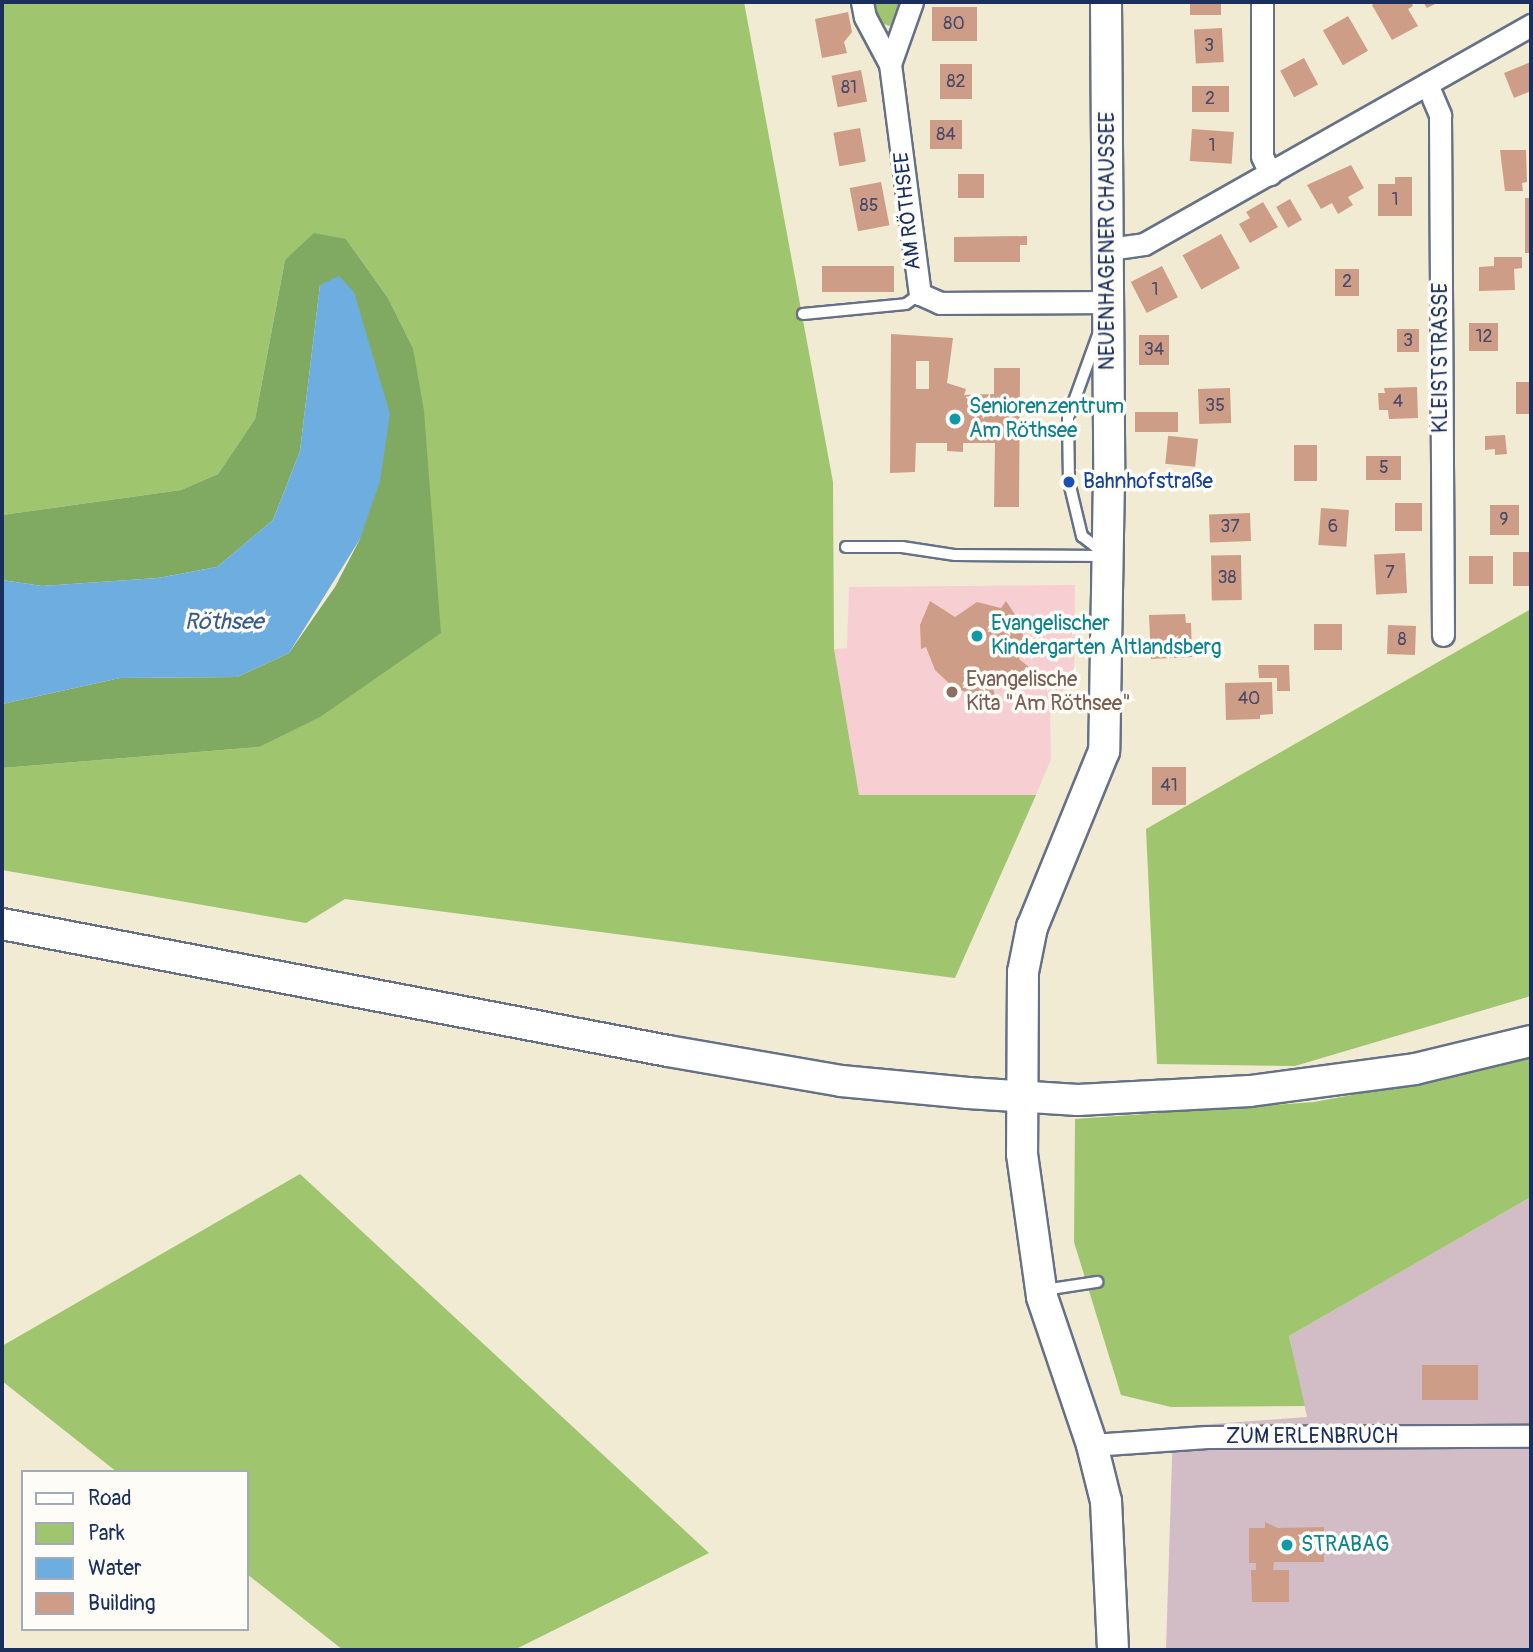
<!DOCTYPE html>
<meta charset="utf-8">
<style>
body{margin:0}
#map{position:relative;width:1533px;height:1652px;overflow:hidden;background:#f0ebd2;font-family:Pangolin,sans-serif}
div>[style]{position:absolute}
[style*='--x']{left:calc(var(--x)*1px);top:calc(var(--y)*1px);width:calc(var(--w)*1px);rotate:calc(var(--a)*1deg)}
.built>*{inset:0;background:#f7cfd2}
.industrial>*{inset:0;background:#d2bdc6}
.green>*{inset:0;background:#a0c56f}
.forest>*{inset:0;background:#80aa62}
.water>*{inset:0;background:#6dade0}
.building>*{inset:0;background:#ce9d87;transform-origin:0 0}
.roads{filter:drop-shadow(2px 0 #667187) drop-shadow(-2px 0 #667187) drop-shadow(0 2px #667187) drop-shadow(0 -2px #667187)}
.lane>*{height:10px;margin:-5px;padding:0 5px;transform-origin:5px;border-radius:5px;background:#fff}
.street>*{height:21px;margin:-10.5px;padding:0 10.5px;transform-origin:10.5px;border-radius:10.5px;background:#fff}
.secondary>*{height:30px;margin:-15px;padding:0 15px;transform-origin:15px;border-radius:15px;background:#fff}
.dots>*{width:19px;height:19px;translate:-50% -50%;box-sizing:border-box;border:4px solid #fdfcf7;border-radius:50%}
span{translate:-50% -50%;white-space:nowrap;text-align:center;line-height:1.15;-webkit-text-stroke:7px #fdfcf7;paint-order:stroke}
.number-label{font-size:18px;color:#484a68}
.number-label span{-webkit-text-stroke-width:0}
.street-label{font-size:21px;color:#1b2f5e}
.culture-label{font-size:21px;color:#0d838f}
.left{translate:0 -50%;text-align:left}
.transit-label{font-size:21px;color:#164399}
.education-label{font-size:21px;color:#785e54}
.water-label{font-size:23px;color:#385b8c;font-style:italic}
.frame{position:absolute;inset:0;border:4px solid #1b2f5e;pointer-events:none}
.legend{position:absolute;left:21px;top:1470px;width:228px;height:161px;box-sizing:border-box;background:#fdfcf7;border:2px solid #a3aaba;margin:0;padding:9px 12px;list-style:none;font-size:21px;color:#1b2f5e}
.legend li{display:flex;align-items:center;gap:14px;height:35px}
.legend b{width:35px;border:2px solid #a3aaba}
</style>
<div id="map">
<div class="built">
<i style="clip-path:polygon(1075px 585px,1074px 673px,1050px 710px,1051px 759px,1036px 795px,859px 796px,834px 649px,847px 648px,849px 587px)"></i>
</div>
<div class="industrial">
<i style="clip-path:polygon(1531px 1197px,1531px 1650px,1166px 1650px,1173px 1427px,1307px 1417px,1289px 1336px)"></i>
</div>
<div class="green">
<i style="clip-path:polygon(2px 2px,744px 2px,833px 482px,834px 649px,859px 795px,1036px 795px,955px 978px,345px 899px,306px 923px,2px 870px,2px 768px,259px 747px,429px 495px,413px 348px,388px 298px,346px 239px,285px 260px,255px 419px,218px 474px,181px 490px,2px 515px)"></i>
<i style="clip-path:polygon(869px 2px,903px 2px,896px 22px,889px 26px,875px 20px)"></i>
<i style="clip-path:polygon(1531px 609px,1531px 996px,1295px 1066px,1157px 1064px,1146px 829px)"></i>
<i style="clip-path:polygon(1531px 1054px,1531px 1197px,1289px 1336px,1305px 1406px,1171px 1407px,1121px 1395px,1074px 1242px,1075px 1119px,1314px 1102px,1406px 1085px)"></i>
<i style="clip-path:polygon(300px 1174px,709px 1553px,514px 1650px,343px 1650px,247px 1574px,247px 1472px,117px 1472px,2px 1381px,2px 1346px)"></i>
</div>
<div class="forest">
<i style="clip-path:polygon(314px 233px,346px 239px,388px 298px,413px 348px,424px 411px,441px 633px,320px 717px,259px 747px,2px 768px,2px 704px,120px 678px,237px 677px,289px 653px,335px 587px,360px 539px,320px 285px,300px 451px,273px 520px,217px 567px,158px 578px,42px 586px,2px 580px,2px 515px,181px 490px,218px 474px,255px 419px,285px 260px)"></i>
</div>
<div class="water">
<i style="clip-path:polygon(339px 276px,354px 292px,390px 414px,380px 481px,360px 539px,289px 653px,237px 677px,120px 678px,2px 704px,2px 580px,42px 586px,158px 578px,217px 567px,273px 520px,300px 451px,320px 285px)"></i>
</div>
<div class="building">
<i style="left:1190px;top:2px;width:31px;height:13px"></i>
<i style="clip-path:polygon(1377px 2px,1411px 2px,1413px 6px,1408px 9px,1418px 26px,1392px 40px,1372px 5px)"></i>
<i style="clip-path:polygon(1423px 2px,1439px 2px,1427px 8px)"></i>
<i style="left:932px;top:7px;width:45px;height:34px"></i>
<i style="clip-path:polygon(848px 12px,852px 32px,844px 42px,847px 53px,822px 58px,815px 19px)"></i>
<i style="left:1348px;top:16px;width:40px;height:29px;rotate:60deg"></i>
<i style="left:1222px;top:28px;width:34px;height:28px;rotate:87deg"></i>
<i style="left:1304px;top:58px;width:30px;height:27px;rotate:62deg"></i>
<i style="clip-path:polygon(1531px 62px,1531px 91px,1514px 98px,1504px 73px)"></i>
<i style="left:972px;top:64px;width:35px;height:32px;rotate:90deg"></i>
<i style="left:861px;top:70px;width:32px;height:30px;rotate:79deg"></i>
<i style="left:1192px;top:86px;width:37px;height:26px"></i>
<i style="left:930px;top:120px;width:32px;height:29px"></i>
<i style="left:860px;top:128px;width:34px;height:27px;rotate:80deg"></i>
<i style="left:1192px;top:129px;width:42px;height:32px;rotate:4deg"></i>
<i style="clip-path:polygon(1500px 150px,1526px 150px,1527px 182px,1522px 183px,1523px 191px,1505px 191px)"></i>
<i style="clip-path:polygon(1351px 165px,1364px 188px,1348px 197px,1353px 205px,1338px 214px,1332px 203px,1321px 209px,1307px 185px)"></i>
<i style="left:984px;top:174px;width:24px;height:26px;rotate:90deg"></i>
<i style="clip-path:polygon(1395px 177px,1412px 177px,1412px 216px,1378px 216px,1378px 184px,1395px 184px)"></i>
<i style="left:881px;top:182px;width:44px;height:32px;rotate:79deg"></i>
<i style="left:1525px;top:198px;width:6px;height:55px"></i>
<i style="left:1290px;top:199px;width:24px;height:16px;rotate:60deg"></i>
<i style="clip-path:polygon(1263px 202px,1278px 227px,1250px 243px,1239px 224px,1250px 218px,1246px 212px)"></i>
<i style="left:1221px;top:234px;width:39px;height:44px;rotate:61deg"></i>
<i style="clip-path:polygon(1027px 236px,1027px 245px,1020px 245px,1020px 262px,954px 262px,954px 237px)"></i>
<i style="clip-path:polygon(1494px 257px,1522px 257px,1522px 268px,1514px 269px,1515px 290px,1479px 291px,1479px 267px,1494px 266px)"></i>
<i style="left:822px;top:266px;width:72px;height:26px"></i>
<i style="left:1162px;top:266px;width:35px;height:35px;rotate:63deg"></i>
<i style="left:1335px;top:269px;width:24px;height:27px"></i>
<i style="left:1469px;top:323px;width:29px;height:28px"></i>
<i style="left:1397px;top:329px;width:22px;height:23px"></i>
<i style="clip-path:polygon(evenodd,891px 334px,953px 338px,947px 383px,966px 389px,964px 395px,994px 394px,994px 368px,1020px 368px,1019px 507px,994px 507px,995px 443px,963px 443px,963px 452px,947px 451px,947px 443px,916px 443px,915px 472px,890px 473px,891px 334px,916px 361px,929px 361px,929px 389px,916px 389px,916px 361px)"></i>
<i style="left:1139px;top:335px;width:30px;height:30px"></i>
<i style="left:1516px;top:382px;width:15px;height:32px"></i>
<i style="clip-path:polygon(1417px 387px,1418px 418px,1389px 419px,1388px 410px,1379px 410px,1378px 393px,1385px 393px,1384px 388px)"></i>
<i style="left:1230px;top:388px;width:35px;height:32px;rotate:88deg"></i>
<i style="left:1178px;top:412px;width:20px;height:43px;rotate:90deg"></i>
<i style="clip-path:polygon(1505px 435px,1507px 454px,1495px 455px,1495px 449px,1485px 450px,1485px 436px)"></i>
<i style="left:1198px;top:439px;width:28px;height:30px;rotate:96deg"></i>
<i style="left:1294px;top:445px;width:23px;height:36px"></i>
<i style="left:1366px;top:456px;width:35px;height:24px"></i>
<i style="left:1422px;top:503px;width:28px;height:27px;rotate:90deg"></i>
<i style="left:1490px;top:505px;width:29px;height:30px"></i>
<i style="left:1321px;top:508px;width:28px;height:37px;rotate:4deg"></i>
<i style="left:1250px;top:513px;width:28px;height:41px;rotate:88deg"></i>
<i style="left:1513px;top:552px;width:18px;height:34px"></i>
<i style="left:1405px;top:553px;width:40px;height:31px;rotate:87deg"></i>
<i style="left:1241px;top:555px;width:45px;height:30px;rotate:89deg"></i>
<i style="left:1469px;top:556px;width:24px;height:28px"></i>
<i style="clip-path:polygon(930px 601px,955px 617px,977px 602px,1001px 608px,1006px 601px,1024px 628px,1019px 659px,1029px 667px,999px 690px,993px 688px,995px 696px,972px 695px,952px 686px,935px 670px,926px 647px,921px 649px,920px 625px)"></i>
<i style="clip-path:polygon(1185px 614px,1186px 623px,1191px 623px,1192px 657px,1151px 659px,1149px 615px)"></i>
<i style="left:1342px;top:624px;width:26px;height:28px;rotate:90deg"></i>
<i style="left:1388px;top:625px;width:28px;height:29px;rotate:2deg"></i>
<i style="clip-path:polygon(1258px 665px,1289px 665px,1290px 691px,1277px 691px,1277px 678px,1259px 678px)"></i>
<i style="clip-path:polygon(1272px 682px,1273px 714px,1260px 715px,1260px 719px,1226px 720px,1225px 683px)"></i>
<i style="left:1152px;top:767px;width:34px;height:38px"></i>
<i style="left:1422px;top:1365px;width:56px;height:35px"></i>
<i style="clip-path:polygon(1265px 1522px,1278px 1528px,1324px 1527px,1324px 1562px,1274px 1562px,1273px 1570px,1289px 1570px,1289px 1602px,1252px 1602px,1251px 1570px,1256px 1570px,1256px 1563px,1249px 1563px,1249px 1528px,1265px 1528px)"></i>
</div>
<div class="roads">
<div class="lane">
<i style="--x:803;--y:314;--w:103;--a:-5.5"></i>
<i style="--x:906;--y:304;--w:17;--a:-36"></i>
<i style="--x:1098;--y:335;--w:88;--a:109.9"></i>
<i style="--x:1068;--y:418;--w:64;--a:89.1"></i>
<i style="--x:1069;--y:482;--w:56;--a:76.5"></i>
<i style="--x:1082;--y:536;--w:28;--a:38"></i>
<i style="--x:846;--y:547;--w:56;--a:0"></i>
<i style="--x:902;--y:547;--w:54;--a:8.6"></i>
<i style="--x:955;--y:555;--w:151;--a:0.4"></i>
<i style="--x:1044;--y:1290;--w:54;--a:-8.6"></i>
</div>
<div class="street">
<i style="--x:862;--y:2;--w:15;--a:79"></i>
<i style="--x:865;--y:17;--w:53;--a:62"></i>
<i style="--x:890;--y:64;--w:232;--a:82.6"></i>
<i style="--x:920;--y:294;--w:22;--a:24"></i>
<i style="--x:940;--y:303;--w:167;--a:-0.3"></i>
<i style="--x:1262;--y:2;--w:154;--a:90"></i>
<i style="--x:1262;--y:156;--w:20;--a:66"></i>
<i style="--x:890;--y:64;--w:66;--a:-70.5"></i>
<i style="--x:1427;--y:84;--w:34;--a:67"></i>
<i style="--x:1440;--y:115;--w:520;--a:89.67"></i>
<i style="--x:1109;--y:249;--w:35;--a:-8"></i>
<i style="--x:1144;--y:244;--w:445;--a:-29.5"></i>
<i style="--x:1092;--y:1445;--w:115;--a:-4"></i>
<i style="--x:1207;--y:1437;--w:324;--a:-0.2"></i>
</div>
<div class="secondary">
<i style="--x:1106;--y:2;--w:475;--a:89.6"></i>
<i style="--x:1109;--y:477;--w:274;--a:91"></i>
<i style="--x:1104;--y:751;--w:190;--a:112.2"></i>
<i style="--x:1032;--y:927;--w:46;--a:101.3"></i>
<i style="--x:1023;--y:972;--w:182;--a:90.3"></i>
<i style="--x:1022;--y:1154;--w:144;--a:82"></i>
<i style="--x:1042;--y:1297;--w:156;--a:71.3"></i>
<i style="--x:1092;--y:1445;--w:58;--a:76"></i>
<i style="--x:1106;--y:1501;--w:149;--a:87.3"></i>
<i style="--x:2;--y:924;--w:678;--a:10.8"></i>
<i style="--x:668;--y:1051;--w:176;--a:9.8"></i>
<i style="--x:841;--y:1081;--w:128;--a:5.4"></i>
<i style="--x:968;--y:1093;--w:110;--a:3.6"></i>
<i style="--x:1078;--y:1100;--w:172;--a:-3"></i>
<i style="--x:1250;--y:1091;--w:166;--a:-7.6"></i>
<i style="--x:1415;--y:1069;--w:119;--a:-13.6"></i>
</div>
</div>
<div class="dots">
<i style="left:955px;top:419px;background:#0f9aa8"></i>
<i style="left:1069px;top:482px;background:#1a4fb4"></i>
<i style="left:977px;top:636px;background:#0f9aa8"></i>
<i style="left:952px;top:692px;background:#8d6e63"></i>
<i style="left:1287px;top:1545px;background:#0f9aa8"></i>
</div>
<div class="number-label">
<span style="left:954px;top:24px">80</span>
<span style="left:1209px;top:46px">3</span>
<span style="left:956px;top:82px">82</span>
<span style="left:849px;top:88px">81</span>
<span style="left:1210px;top:99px">2</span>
<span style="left:946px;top:135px">84</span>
<span style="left:1212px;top:146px">1</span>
<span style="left:1395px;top:200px">1</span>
<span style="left:869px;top:206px">85</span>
<span style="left:1347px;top:282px">2</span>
<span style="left:1155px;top:290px">1</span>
<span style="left:1484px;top:337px">12</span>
<span style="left:1408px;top:341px">3</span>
<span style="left:1154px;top:350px">34</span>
<span style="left:1398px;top:402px">4</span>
<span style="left:1215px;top:406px">35</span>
<span style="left:1384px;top:468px">5</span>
<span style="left:1504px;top:520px">9</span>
<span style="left:1230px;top:527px">37</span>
<span style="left:1333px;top:527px">6</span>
<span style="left:1390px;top:573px">7</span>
<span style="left:1227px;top:578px">38</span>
<span style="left:1402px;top:640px">8</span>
<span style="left:1249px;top:699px">40</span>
<span style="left:1169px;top:786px">41</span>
</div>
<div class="street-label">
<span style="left:908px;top:211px;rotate:-96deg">AM RÖTHSEE</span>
<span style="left:1108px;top:241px;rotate:-90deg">NEUENHAGENER CHAUSSEE</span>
<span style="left:1441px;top:358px;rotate:-90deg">KLEISTSTRASSE</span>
<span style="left:1312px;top:1437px">ZUM ERLENBRUCH</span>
</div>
<div class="culture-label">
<span class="left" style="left:969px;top:419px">Seniorenzentrum<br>Am Röthsee</span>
<span class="left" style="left:991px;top:636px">Evangelischer<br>Kindergarten Altlandsberg</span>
<span class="left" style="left:1301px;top:1545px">STRABAG</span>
</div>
<div class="transit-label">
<span class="left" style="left:1083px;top:482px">Bahnhofstraße</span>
</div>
<div class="education-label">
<span class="left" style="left:966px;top:692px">Evangelische<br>Kita "Am Röthsee"</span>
</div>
<div class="water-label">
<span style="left:224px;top:622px">Röthsee</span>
</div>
<div class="frame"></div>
<ul class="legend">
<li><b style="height:9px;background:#fff"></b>Road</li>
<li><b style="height:19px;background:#a0c56f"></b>Park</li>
<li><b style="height:19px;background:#6dade0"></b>Water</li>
<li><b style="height:19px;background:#ce9d87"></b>Building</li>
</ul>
</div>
